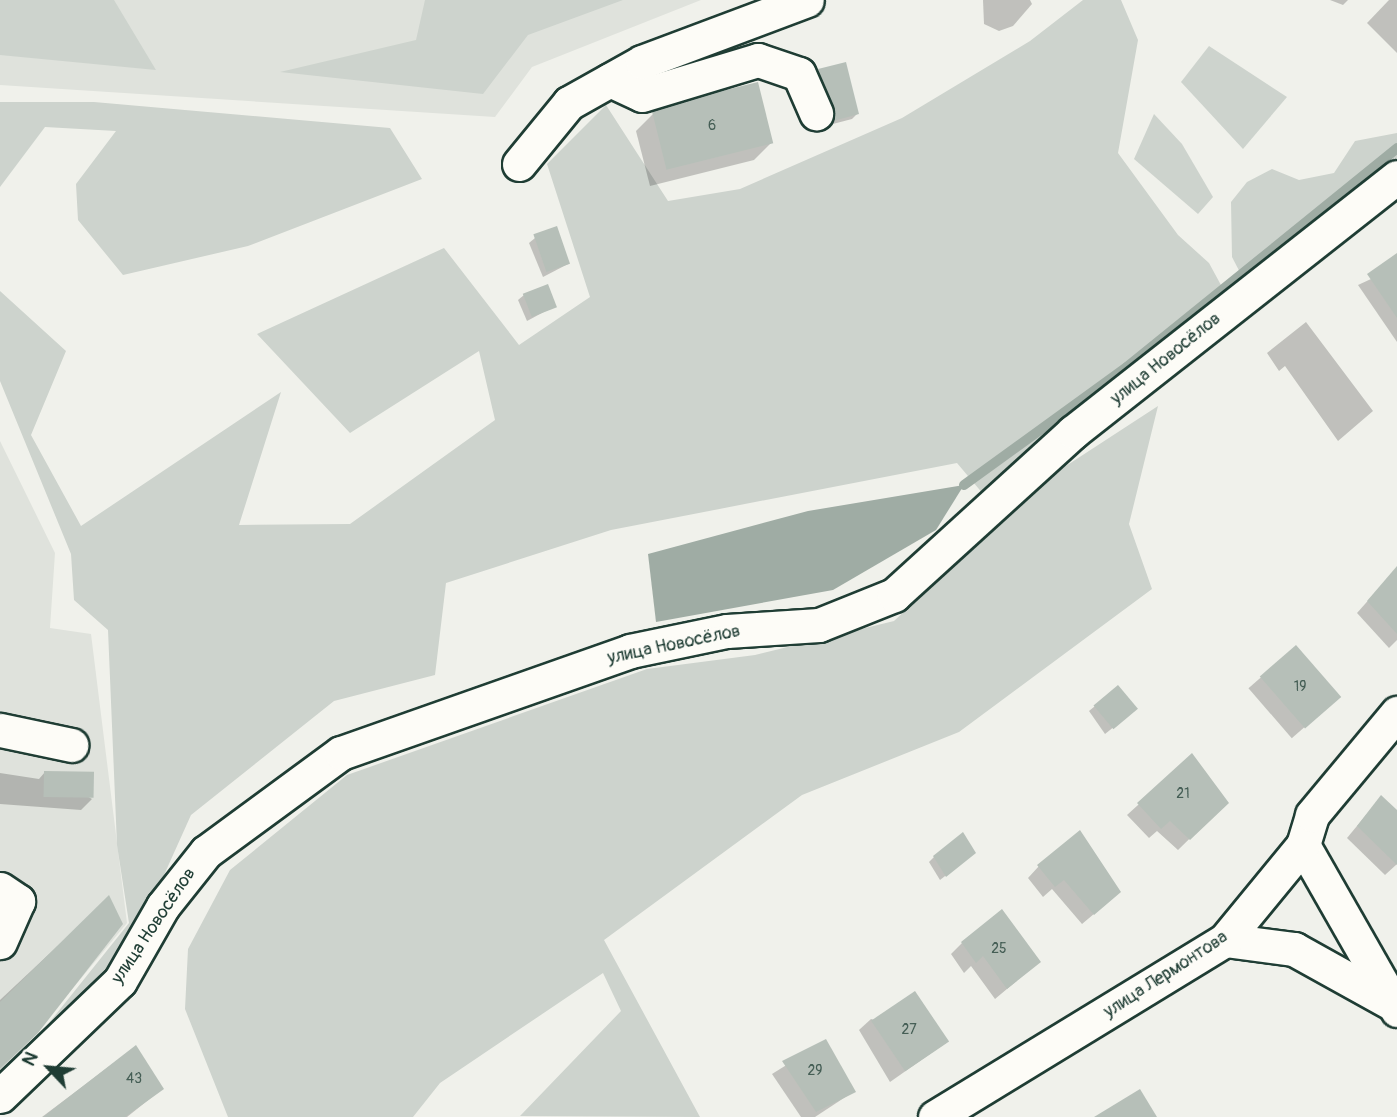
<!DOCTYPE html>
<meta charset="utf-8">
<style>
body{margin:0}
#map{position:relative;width:1397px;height:1117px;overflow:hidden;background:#f0f1eb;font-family:Pangolin,sans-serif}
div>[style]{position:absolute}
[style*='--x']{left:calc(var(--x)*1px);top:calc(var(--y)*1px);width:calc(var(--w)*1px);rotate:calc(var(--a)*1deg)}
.built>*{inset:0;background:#dfe2dc}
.green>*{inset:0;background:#cdd3cd}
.water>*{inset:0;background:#9faca4}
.shadow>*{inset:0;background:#0003;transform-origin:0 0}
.stream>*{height:10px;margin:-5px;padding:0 5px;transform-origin:5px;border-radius:5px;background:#9faca4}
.building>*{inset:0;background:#b6bfb8;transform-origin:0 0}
.roads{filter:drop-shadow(2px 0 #1f3d34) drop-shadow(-2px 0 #1f3d34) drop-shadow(0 2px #1f3d34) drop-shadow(0 -2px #1f3d34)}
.minor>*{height:33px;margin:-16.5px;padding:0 16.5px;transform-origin:16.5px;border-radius:16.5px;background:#fdfcf7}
span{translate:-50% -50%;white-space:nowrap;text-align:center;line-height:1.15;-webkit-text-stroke:6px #fdfcf7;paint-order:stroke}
.number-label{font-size:14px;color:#455e55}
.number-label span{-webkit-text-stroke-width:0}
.street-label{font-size:18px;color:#1f3d34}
.north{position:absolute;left:14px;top:1033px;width:70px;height:70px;-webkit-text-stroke:5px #fdfcf7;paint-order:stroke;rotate:296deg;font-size:19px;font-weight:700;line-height:28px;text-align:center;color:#1f3d34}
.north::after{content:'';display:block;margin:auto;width:24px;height:32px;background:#1f3d34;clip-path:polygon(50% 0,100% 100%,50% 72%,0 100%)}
</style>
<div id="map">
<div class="built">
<i style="clip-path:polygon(0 0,701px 0,532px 67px,495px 117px,0 85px)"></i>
<i style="clip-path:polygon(0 441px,55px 553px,50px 628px,91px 634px,127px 923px,0 1076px)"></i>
</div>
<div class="green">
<i style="clip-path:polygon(0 0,114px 0,156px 70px,0 55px)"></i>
<i style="clip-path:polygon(425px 0,623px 0,528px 35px,483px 94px,280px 72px,416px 40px)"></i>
<i style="clip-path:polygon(1083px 0,1121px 0,1138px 40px,1118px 153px,1178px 235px,1209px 263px,1228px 298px,984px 495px,957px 463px,611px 530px,446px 583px,435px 675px,334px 701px,191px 815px,137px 935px,17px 1063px,129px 923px,117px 845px,108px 630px,74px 600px,71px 554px,0 381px,0 291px,66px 351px,31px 435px,81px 526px,281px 392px,239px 525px,350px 524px,495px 420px,479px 351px,350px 433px,257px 334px,444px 248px,519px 345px,590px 297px,547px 164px,606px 105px,668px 201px,740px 189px,902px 118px,1030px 41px)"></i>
<i style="clip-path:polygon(1209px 46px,1287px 97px,1243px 149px,1181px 82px)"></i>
<i style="clip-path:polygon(0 102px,94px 102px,390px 128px,422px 179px,248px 246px,123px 275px,78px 220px,76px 184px,116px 131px,45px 127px,0 187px)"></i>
<i style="clip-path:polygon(1154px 114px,1182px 144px,1213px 197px,1198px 214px,1134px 159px)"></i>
<i style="clip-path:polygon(1397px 133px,1397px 162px,1247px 286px,1232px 257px,1231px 202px,1247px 182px,1272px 169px,1299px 180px,1334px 173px,1355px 141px)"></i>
<i style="clip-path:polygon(1158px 406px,1129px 524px,1152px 589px,959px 732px,802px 795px,604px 940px,700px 1117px,520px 1116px,621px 1011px,603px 973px,440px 1083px,413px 1117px,228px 1117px,185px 1009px,188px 949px,230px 870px,347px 775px,647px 669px,755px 655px,894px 621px,1049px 477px)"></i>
</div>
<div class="water">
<i style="clip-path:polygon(964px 485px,936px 530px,833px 590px,656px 622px,648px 554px,808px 511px)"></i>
</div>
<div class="shadow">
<i style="clip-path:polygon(983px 0,1030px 0,1032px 4px,1013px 26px,999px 31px,984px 24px)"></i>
<i style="clip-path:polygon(1330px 0,1348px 0,1343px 5px)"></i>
<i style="clip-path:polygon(1389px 0,1397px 0,1397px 53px,1367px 23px)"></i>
<i style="clip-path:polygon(819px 71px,857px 114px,852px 119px,829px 125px,814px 76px)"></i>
<i style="clip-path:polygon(653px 114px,771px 143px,754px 160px,650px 186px,636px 131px)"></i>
<i style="clip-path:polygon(535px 238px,568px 264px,543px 277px,529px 243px)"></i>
<i style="clip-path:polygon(1397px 267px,1397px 342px,1358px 285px)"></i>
<i style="clip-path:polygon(524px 295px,555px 306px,527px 321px,518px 300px)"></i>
<i style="clip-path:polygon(1306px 322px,1373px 411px,1338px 441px,1285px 366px,1279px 371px,1267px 353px)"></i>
<i style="clip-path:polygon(1397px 568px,1397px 640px,1389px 648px,1357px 613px)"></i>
<i style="left:1296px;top:647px;width:66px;height:63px;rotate:49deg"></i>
<i style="clip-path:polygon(1117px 688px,1130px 714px,1105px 734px,1089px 711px)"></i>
<i style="clip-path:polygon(1192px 756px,1226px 803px,1178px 850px,1157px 831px,1149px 838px,1127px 815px)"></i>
<i style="clip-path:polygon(45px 772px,92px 799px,81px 810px,0 804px,0 773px,39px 779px)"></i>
<i style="clip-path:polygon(1381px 797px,1397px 813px,1397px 864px,1385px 875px,1347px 838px)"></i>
<i style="clip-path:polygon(934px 857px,968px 858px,940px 880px,929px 862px)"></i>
<i style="clip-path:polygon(1039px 866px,1107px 903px,1082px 924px,1052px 889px,1043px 897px,1028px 878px)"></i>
<i style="clip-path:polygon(109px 898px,0 1068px,0 1000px)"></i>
<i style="clip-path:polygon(962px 943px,1039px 962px,995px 999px,971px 966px,964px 973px,951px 954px)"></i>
<i style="clip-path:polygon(871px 1019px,947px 1042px,890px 1082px,859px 1030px)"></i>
<i style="clip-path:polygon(825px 1041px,853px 1092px,815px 1117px,801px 1117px,772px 1074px)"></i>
<i style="clip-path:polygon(135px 1047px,162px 1089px,127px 1117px,42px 1117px)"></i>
</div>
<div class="stream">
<i style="--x:964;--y:485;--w:201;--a:-35.9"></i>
<i style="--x:1127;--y:367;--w:348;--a:-39"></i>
</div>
<div class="building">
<i style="clip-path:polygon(846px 62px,859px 114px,833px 121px,834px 106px,818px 69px)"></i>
<i style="left:758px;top:82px;width:63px;height:110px;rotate:76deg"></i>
<i style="left:557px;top:226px;width:40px;height:25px;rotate:71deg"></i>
<i style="clip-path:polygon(1397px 253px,1397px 318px,1367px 274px)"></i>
<i style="left:548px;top:284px;width:25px;height:27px;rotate:69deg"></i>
<i style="clip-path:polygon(1397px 566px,1397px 634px,1367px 601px)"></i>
<i style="left:1296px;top:645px;width:69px;height:48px;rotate:49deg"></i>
<i style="left:1118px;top:685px;width:31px;height:32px;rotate:50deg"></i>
<i style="clip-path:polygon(1192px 753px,1229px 803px,1190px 840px,1170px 821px,1161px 829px,1137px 803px)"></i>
<i style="left:44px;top:771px;width:50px;height:26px;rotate:1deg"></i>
<i style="clip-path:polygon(1381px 795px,1397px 810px,1397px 865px,1357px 826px)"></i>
<i style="clip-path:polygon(1080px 830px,1121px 892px,1094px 915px,1064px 880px,1055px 887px,1037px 865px)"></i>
<i style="clip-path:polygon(963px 832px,976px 853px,946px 877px,933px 856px)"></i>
<i style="clip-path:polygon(109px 895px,123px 924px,38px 1033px,0 1069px,0 1002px)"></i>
<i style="clip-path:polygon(1002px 909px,1041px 962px,1007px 989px,983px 956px,976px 963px,961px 942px)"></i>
<i style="left:915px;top:991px;width:61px;height:53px;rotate:56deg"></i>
<i style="clip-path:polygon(826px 1039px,856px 1092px,816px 1112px,782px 1061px)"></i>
<i style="clip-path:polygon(136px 1045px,164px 1089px,125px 1117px,43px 1117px)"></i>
<i style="clip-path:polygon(1140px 1089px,1157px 1117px,1094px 1117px)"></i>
</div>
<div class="roads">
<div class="minor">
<i style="--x:610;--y:80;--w:35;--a:25"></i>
<i style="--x:642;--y:95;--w:121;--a:-16.8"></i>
<i style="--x:758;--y:60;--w:43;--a:18.9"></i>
<i style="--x:799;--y:74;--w:43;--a:66.4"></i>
<i style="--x:519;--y:164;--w:79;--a:-50.7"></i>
<i style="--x:569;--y:103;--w:84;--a:-29.3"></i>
<i style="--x:642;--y:62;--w:176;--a:-20.6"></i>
<i style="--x:0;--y:730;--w:73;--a:11.9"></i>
<i style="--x:1303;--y:845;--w:190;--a:60.3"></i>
<i style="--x:0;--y:889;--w:22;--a:34"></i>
<i style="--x:18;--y:901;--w:45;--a:113.7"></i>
<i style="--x:1225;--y:940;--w:70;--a:7.4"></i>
<i style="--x:1294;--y:949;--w:113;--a:29.1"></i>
<i style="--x:0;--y:1096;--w:166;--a:-43.8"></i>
<i style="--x:120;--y:981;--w:86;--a:-60.2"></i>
<i style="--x:163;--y:906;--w:69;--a:-51.5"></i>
<i style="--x:206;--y:852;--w:167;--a:-36.3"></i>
<i style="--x:341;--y:753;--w:306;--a:-19.4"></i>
<i style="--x:630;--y:651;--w:99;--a:-11.7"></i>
<i style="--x:727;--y:631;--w:92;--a:-3.7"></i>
<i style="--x:819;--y:625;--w:81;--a:-21.8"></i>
<i style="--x:894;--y:595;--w:242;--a:-42.3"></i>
<i style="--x:1073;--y:432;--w:412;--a:-38.2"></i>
<i style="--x:935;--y:1117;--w:340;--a:-31.4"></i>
<i style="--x:1225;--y:940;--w:123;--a:-50.6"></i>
<i style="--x:1303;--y:845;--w:31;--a:-73"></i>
<i style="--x:1312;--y:815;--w:133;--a:-50.2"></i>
</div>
</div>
<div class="number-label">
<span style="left:712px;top:126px">6</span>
<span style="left:1300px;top:687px">19</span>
<span style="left:1183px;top:794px">21</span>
<span style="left:999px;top:949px">25</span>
<span style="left:909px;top:1030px">27</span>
<span style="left:815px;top:1071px">29</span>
<span style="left:134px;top:1079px">43</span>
</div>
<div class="street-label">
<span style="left:1166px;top:359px;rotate:-39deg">улица Новосёлов</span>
<span style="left:674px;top:645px;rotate:-12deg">улица Новосёлов</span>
<span style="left:154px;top:926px;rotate:-56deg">улица Новосёлов</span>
<span style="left:1166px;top:975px;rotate:-33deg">улица Лермонтова</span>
</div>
<div class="north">N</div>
</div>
